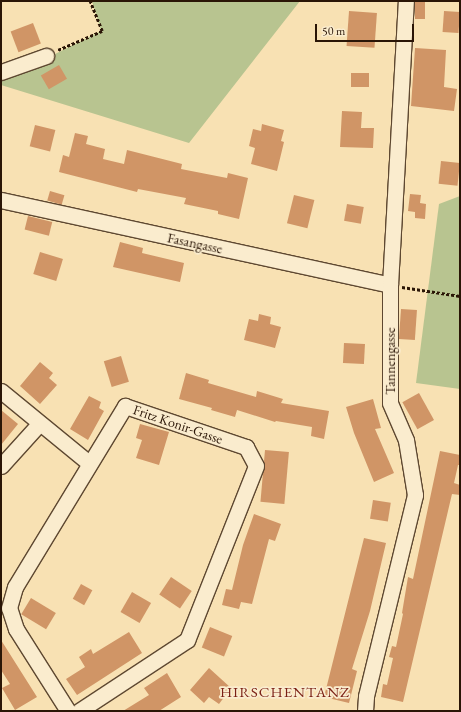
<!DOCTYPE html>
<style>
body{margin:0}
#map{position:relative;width:461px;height:712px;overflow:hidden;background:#f8e1b3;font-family:"EB Garamond",serif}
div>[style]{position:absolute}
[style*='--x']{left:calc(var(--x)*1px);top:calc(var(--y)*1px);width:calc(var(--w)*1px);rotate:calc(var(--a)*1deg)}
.green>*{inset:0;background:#b8c490}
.building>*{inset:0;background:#d09566;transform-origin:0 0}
.path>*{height:2.5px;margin-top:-1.25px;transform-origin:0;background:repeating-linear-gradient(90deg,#2a1506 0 3px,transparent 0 5px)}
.roads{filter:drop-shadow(1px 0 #5e4831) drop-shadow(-1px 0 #5e4831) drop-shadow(0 1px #5e4831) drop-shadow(0 -1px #5e4831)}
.minor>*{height:15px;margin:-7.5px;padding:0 7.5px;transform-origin:7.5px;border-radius:7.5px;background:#faecce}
span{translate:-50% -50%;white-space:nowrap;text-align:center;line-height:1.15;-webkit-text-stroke:3.5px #faecce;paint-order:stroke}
.street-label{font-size:14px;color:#2a1506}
.neighbourhood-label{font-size:15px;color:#7a1f14;letter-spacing:1px}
.frame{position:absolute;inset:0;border:2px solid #2a1506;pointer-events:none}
.scale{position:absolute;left:315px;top:24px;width:99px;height:18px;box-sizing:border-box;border:2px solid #2a1506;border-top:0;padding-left:5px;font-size:12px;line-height:14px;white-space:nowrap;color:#2a1506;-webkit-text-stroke:3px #faecce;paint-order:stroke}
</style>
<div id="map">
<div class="green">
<i style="clip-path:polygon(92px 1px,300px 1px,189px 143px,1px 85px,1px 81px,101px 31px)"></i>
<i style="clip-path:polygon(460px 196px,460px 389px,416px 383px,439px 204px)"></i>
</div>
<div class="building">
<i style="left:415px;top:1px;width:10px;height:18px"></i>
<i style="left:349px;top:11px;width:28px;height:35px;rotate:4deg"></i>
<i style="left:444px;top:11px;width:16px;height:21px;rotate:4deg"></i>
<i style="left:33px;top:23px;width:22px;height:24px;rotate:69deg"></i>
<i style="clip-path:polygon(415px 48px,446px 50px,444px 87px,457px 89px,454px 111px,411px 106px)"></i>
<i style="left:59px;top:65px;width:16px;height:21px;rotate:60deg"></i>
<i style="left:351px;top:73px;width:18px;height:14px"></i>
<i style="clip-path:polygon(342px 111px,362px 112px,361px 128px,374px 128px,373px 148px,340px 147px)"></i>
<i style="clip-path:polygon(262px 124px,284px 130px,281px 141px,284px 142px,277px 171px,251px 164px,255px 148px,249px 146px,253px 129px,261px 131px)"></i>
<i style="left:35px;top:125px;width:21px;height:22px;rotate:14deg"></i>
<i style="clip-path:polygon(75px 133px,88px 136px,86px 144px,105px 149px,103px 159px,124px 164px,127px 150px,182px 164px,181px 169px,227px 178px,228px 173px,248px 178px,239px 219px,218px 214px,218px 211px,184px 204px,186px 198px,138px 189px,137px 192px,59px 172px,63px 155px,69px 157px)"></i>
<i style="left:441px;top:161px;width:19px;height:23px;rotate:6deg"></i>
<i style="left:50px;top:191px;width:15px;height:10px;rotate:16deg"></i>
<i style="clip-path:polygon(410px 194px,421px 195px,420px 203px,426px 204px,425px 219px,415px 218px,415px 212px,408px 211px)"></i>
<i style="left:294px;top:195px;width:21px;height:29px;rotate:14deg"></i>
<i style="left:347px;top:204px;width:17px;height:17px;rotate:10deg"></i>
<i style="left:28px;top:216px;width:25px;height:14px;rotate:14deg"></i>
<i style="clip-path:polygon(120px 242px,143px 248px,142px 253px,184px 263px,180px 282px,113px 267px)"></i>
<i style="left:40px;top:252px;width:24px;height:23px;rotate:17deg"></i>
<i style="left:401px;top:309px;width:16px;height:30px;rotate:4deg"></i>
<i style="clip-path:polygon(259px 314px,271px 317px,270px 324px,281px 327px,275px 348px,244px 340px,249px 319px,258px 321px)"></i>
<i style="left:344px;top:343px;width:21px;height:20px;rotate:3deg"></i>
<i style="left:121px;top:356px;width:27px;height:18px;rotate:73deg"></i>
<i style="clip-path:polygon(40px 362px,53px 373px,49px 378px,57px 385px,40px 404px,20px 386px)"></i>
<i style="clip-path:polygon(186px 373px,209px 380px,208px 383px,256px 397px,257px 391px,283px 399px,281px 403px,329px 411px,324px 439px,311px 436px,312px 427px,276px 421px,275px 422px,237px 410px,235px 417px,211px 410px,212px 408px,179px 399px)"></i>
<i style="left:419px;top:393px;width:31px;height:19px;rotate:61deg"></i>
<i style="clip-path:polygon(89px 396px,101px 402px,99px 408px,104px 411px,88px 440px,70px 429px)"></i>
<i style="clip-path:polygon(373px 399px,381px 428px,375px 429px,394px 473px,374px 482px,354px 433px,346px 407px)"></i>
<i style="clip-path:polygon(1px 410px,18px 424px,1px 445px)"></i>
<i style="clip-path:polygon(140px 424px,169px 432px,159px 465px,136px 458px,142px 440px,136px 438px)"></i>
<i style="left:265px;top:450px;width:24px;height:52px;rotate:5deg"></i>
<i style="clip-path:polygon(440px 451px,460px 455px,460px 465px,458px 465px,454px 483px,460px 485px,460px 495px,452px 494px,403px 702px,381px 697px,383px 684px,387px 685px,393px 658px,389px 657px,392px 646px,396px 647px,403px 614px,402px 613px,408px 577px,413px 579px)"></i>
<i style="left:373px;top:500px;width:18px;height:19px;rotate:9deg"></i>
<i style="clip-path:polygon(254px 514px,281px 524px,275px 541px,269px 539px,252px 604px,241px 602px,239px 609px,222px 605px,226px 589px,232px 590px,243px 545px)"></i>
<i style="clip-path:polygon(364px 538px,386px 543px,370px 611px,352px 669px,357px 671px,349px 703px,324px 697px)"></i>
<i style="left:171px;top:577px;width:25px;height:21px;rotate:34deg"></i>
<i style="left:81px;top:584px;width:13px;height:17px;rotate:29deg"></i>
<i style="left:132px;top:592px;width:22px;height:23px;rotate:30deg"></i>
<i style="left:31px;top:598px;width:29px;height:19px;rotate:31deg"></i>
<i style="left:210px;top:627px;width:24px;height:22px;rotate:22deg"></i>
<i style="clip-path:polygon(129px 632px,142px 653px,77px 695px,66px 679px,85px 667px,79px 657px,91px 649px,93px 654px)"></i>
<i style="clip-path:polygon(1px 640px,37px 697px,15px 710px,2px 688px,10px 684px,1px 670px)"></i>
<i style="clip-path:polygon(209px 668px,231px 688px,219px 704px,209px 697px,204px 703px,190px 690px)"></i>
<i style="clip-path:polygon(167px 673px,181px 697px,159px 711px,123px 711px,149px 695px,144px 688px)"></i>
</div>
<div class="path">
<i style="--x:58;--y:50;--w:48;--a:-23.4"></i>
<i style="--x:102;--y:31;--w:32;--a:-112"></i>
<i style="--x:402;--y:287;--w:59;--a:8.8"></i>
</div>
<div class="roads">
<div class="minor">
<i style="--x:1;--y:72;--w:48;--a:-19.6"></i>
<i style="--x:1;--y:200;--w:398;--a:12.3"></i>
<i style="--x:1;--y:391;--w:114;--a:39.3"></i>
<i style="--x:1;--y:466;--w:57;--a:-47.9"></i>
<i style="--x:68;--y:711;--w:97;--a:-122.4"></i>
<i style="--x:16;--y:629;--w:22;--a:-108"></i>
<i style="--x:9;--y:608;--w:22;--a:-74"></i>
<i style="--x:15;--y:587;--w:212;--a:-58.7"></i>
<i style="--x:125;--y:406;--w:128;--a:18.7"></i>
<i style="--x:246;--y:447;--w:21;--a:62"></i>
<i style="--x:256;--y:466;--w:187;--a:111.6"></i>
<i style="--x:187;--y:640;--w:129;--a:146.7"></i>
<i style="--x:365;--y:711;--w:15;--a:-86"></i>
<i style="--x:366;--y:696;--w:207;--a:-76.3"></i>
<i style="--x:415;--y:495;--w:56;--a:-99.3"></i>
<i style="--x:406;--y:440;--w:40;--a:-113.4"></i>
<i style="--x:390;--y:403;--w:118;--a:-90"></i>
<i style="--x:390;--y:285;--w:284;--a:-86.8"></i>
</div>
</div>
<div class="street-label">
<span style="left:195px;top:243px;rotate:12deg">Fasangasse</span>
<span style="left:390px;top:361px;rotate:-90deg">Tannengasse</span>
<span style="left:178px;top:424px;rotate:19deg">Fritz Konir-Gasse</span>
</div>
<div class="neighbourhood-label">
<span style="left:285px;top:692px">HIRSCHENTANZ</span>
</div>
<div class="frame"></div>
<div class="scale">50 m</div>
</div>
